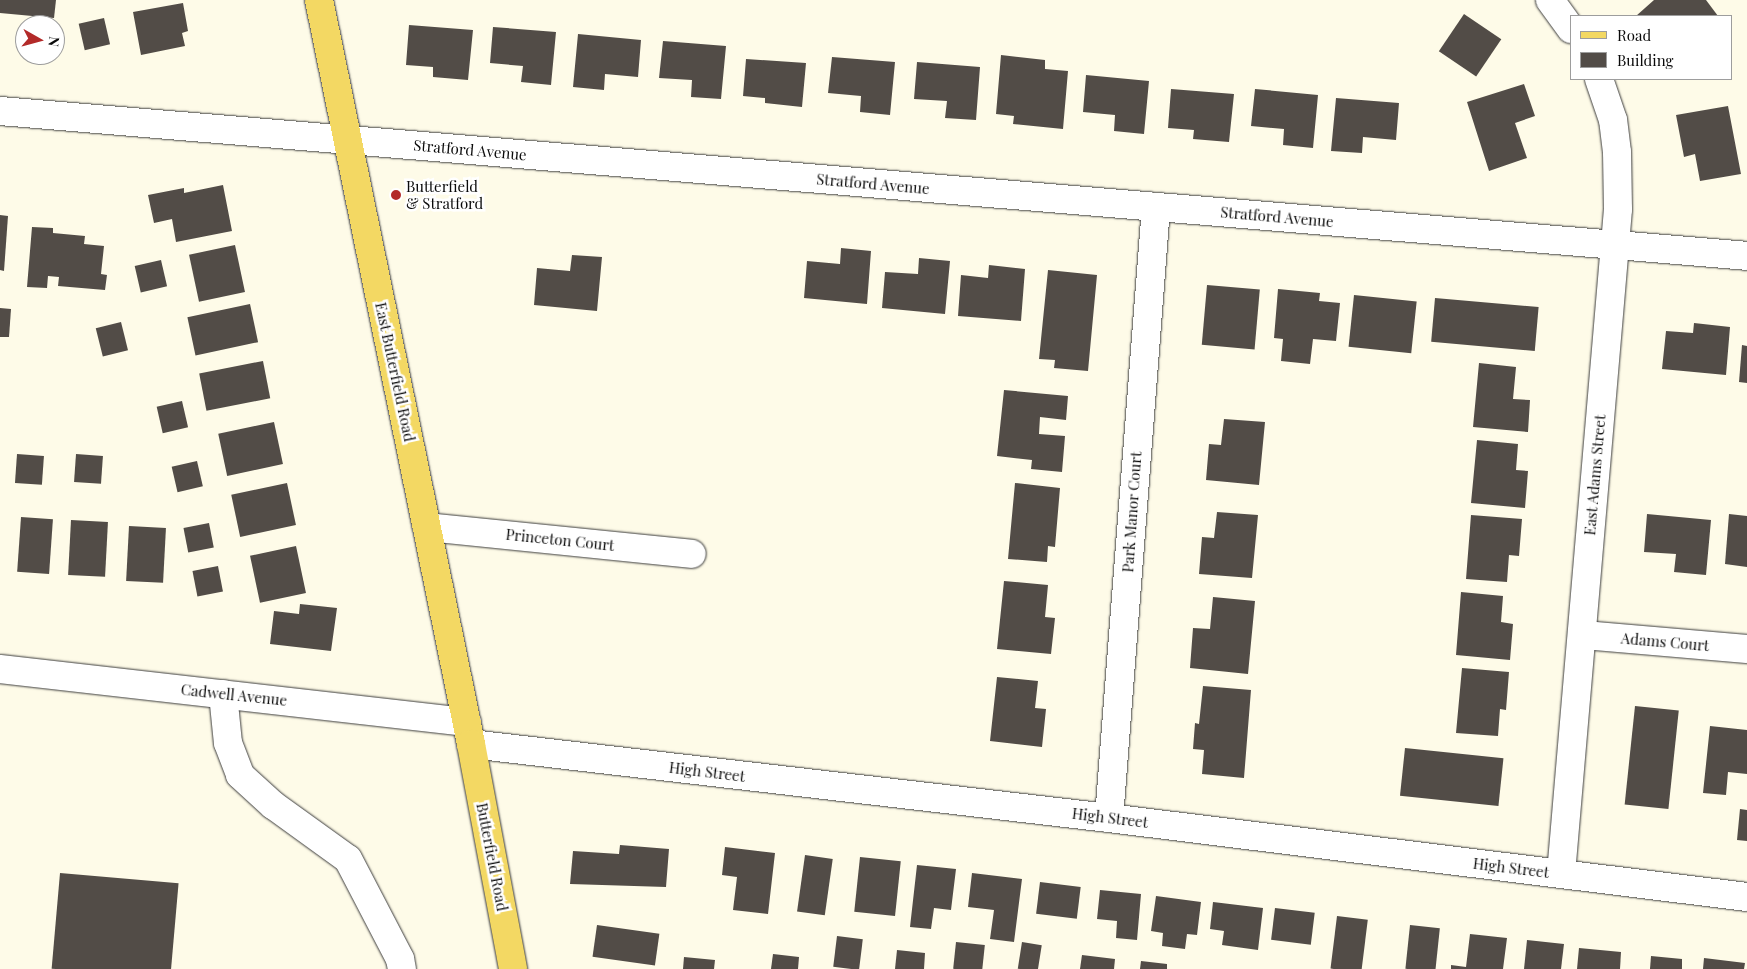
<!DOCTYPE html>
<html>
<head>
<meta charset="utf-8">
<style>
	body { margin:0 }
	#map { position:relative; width:1747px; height:969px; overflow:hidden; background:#fefbe8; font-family:"Playfair Display",serif }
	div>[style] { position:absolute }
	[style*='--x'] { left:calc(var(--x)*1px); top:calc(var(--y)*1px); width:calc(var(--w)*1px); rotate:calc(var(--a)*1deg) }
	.building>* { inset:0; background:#524c47; transform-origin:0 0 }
	.roads { filter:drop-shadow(0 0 1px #3d3d3d) drop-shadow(0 0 1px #3d3d3d) }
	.minor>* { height:28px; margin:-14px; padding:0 14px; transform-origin:14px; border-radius:14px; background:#fff }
	.major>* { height:28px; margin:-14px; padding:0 14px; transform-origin:14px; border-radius:14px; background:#f3d863 }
	.dots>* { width:14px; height:14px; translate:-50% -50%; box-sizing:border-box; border:2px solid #fff; border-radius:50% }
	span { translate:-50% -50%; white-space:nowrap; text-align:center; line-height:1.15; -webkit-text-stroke:5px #fff; paint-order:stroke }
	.street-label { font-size:15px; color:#0a0a0a }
	.poi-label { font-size:15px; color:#0a0a0a }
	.left { translate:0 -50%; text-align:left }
	.legend { position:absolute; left:1570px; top:15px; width:162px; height:65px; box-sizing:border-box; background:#fff; border:1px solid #9d9d9d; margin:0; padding:6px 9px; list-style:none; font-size:15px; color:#0a0a0a }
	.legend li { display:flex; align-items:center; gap:10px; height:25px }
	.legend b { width:25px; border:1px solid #9d9d9d }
	.north { position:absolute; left:15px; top:15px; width:50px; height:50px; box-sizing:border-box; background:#fff; border:1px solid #9d9d9d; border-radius:50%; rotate:97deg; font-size:14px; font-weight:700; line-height:20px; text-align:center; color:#0a0a0a }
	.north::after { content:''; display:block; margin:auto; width:18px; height:22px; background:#b32a29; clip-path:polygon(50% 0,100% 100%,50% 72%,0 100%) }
</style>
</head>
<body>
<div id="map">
	<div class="building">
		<i style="clip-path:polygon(0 0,56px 0,54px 18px,0 13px)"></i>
		<i style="clip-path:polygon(1654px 0,1706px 0,1718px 16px,1636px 16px)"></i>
		<i style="clip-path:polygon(183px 3px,188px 31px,182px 33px,185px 46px,141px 55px,133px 12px)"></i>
		<i style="left:1464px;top:14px;width:45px;height:45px;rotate:34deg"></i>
		<i style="left:104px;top:18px;width:27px;height:26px;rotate:77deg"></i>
		<i style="clip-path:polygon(409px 25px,473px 30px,468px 80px,433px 77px,433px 67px,406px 65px)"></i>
		<i style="clip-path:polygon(493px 27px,556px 32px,551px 85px,521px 82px,523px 66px,490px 63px)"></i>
		<i style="clip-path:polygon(578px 34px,641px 40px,638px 77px,605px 74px,604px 90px,573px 87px)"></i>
		<i style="clip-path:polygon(663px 41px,726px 46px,721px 99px,691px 97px,692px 80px,659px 78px)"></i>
		<i style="clip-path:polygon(1001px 55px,1045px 60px,1045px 69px,1068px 71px,1063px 129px,1013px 124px,1014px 116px,996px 114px)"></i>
		<i style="clip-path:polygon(832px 57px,895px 62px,890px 115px,860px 112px,861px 96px,828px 93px)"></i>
		<i style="clip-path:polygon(746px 59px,806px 63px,802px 107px,765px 103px,765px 98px,743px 96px)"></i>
		<i style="clip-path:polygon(917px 62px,980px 67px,976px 120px,945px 118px,947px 101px,914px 99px)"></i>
		<i style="clip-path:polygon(1086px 75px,1149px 81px,1144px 134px,1114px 131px,1115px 115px,1083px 112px)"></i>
		<i style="clip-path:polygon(1524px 84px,1535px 116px,1515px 123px,1527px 158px,1489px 171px,1467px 102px)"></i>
		<i style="clip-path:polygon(1171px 89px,1234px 94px,1229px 142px,1193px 139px,1194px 130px,1168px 128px)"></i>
		<i style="clip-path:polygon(1255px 89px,1318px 95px,1313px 148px,1283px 145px,1284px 129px,1251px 126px)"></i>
		<i style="clip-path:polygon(1336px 98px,1399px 103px,1396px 140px,1363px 137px,1362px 153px,1331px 151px)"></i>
		<i style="clip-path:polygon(1728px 106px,1741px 174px,1700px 181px,1695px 154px,1684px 157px,1676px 115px)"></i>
		<i style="clip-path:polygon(223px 185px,232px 231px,176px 242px,172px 219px,154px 223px,148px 195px,184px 188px,184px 193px)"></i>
		<i style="clip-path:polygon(0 215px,8px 216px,4px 271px,0 270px)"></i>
		<i style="clip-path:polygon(32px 227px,53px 228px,53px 233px,85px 236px,84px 244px,104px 246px,101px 274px,107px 275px,105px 290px,58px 286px,59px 277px,48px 276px,47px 288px,27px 287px)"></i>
		<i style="left:235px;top:245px;width:48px;height:47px;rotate:78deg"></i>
		<i style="clip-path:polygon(841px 248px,871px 251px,867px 304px,804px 298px,807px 261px,840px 264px)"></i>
		<i style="clip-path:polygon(572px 255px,602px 257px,597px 311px,534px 305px,537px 268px,570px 271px)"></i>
		<i style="clip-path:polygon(919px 258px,950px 261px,945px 314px,882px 308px,885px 272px,918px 274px)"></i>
		<i style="left:161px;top:260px;width:27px;height:27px;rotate:77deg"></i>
		<i style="clip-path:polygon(989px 265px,1025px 269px,1021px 321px,958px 316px,961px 275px,988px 278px)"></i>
		<i style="clip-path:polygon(1048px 270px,1097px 275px,1088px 371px,1054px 368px,1055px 360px,1039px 359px)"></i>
		<i style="left:1207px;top:285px;width:53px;height:60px;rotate:5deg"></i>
		<i style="clip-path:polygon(1278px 289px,1320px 293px,1319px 301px,1340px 303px,1336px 341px,1313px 339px,1310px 364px,1281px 361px,1283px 339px,1274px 338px)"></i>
		<i style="left:1354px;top:295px;width:63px;height:52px;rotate:6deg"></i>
		<i style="left:1435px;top:298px;width:104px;height:44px;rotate:5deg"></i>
		<i style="left:250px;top:304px;width:39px;height:64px;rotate:78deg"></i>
		<i style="clip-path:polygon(0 308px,11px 309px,9px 337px,0 337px)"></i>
		<i style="left:121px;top:322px;width:29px;height:26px;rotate:76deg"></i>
		<i style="clip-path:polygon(1694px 323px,1730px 327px,1726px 375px,1662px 369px,1666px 331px,1693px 333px)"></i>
		<i style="clip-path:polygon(1742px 345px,1747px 346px,1747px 383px,1739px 382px)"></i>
		<i style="left:263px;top:361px;width:38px;height:65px;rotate:79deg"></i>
		<i style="clip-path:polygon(1479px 363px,1516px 367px,1513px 399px,1530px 400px,1528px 432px,1473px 427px)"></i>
		<i style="clip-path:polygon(1004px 390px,1068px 396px,1066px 420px,1040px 417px,1039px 434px,1065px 436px,1062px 472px,1031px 469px,1032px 460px,997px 456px)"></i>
		<i style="left:182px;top:401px;width:27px;height:26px;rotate:77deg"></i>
		<i style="clip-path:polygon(1224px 419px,1265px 422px,1259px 485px,1206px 480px,1209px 444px,1221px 445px)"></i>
		<i style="left:274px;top:422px;width:43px;height:57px;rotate:78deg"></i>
		<i style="clip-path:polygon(1477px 440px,1518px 444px,1516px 470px,1528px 471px,1525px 508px,1471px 503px)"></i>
		<i style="left:17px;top:454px;width:27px;height:29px;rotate:4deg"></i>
		<i style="left:76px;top:454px;width:27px;height:28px;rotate:4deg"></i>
		<i style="left:197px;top:461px;width:26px;height:26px;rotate:77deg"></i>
		<i style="left:287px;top:483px;width:43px;height:57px;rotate:78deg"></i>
		<i style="clip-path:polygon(1015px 483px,1060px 488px,1055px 547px,1048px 546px,1047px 562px,1008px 559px)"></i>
		<i style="clip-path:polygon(1217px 512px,1258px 515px,1252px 578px,1199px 574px,1202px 537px,1214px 538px)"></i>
		<i style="clip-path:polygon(1647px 514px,1711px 520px,1706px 575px,1674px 572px,1676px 554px,1644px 552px)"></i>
		<i style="clip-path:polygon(1729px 514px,1747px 516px,1747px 567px,1725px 564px)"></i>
		<i style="clip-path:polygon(1471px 515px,1522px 519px,1519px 556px,1509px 555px,1507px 582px,1466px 579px)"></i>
		<i style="left:21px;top:517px;width:32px;height:55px;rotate:4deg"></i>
		<i style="left:71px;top:520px;width:37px;height:55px;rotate:3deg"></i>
		<i style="left:209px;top:523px;width:25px;height:26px;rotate:79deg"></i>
		<i style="left:129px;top:526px;width:37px;height:55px;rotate:3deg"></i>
		<i style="left:296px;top:546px;width:48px;height:47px;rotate:78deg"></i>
		<i style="left:218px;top:566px;width:26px;height:26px;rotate:79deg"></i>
		<i style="clip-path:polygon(1004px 581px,1048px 585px,1045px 617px,1055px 618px,1051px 654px,997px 649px)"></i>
		<i style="clip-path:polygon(1461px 592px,1503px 596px,1501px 622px,1513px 624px,1510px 660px,1456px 655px)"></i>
		<i style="clip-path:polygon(1213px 597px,1255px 601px,1248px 674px,1190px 668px,1193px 628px,1210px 629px)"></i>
		<i style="clip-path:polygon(300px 604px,337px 608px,331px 651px,270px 644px,274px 611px,299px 614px)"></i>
		<i style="clip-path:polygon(1462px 668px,1509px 672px,1506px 710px,1500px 709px,1498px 736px,1456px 733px)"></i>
		<i style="clip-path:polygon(997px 677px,1038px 681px,1035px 708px,1046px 709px,1042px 747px,990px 741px)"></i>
		<i style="clip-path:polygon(1203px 686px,1251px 690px,1244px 778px,1202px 774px,1204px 750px,1193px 749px,1195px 723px,1199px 724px)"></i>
		<i style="left:1635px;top:706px;width:44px;height:99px;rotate:6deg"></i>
		<i style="clip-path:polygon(1710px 726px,1747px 730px,1747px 774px,1728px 772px,1726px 795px,1703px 793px)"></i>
		<i style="left:1405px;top:748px;width:99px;height:48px;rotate:6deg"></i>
		<i style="clip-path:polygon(1740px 809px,1747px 810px,1747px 841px,1737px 840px)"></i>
		<i style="clip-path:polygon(620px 845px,669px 849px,666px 887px,570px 884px,573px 851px,619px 854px)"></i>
		<i style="clip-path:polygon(725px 847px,775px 853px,768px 914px,733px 910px,737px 877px,722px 875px)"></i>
		<i style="left:805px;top:855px;width:28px;height:57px;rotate:8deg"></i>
		<i style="left:860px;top:857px;width:41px;height:55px;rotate:6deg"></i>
		<i style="clip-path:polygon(917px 865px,956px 869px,951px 910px,934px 908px,931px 929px,910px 927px)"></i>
		<i style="left:60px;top:873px;width:119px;height:96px;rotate:5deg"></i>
		<i style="clip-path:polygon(972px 873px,1022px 879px,1014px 942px,990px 939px,994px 910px,968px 907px)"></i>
		<i style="left:1040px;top:882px;width:41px;height:32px;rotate:7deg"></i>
		<i style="clip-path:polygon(1100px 890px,1141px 894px,1137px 940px,1116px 938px,1117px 921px,1097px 919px)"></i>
		<i style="clip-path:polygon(1156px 896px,1201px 902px,1197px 935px,1187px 934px,1185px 949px,1162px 946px,1163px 933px,1151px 931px)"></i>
		<i style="clip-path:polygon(1213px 902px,1263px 908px,1258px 950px,1222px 945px,1224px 931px,1210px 929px)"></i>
		<i style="left:1275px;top:908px;width:40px;height:32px;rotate:7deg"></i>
		<i style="left:1337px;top:916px;width:31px;height:53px;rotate:7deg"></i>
		<i style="left:597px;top:925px;width:63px;height:32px;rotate:8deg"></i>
		<i style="left:1410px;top:925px;width:30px;height:44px;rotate:6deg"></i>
		<i style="clip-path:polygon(1470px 934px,1507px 938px,1503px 969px,1451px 969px,1451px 965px,1466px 967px)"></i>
		<i style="left:837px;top:936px;width:26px;height:31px;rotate:7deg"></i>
		<i style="clip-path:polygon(1527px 940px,1564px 944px,1561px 969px,1524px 969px)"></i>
		<i style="left:956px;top:942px;width:29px;height:27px;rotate:6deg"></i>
		<i style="left:1022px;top:942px;width:20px;height:27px;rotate:9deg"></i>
		<i style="clip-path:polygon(1579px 948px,1621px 952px,1620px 969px,1577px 969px)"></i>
		<i style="clip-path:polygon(897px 950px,925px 953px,924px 969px,895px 969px)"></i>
		<i style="clip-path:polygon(773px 954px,799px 957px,798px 969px,771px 969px)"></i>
		<i style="clip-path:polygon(1082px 955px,1115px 959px,1114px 969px,1080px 969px)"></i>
		<i style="clip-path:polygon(1651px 956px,1682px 959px,1682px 969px,1650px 969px)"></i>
		<i style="clip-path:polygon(684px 957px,715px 960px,714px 969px,683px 969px)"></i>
		<i style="clip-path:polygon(1704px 958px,1745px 963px,1744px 969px,1703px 969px)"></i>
		<i style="clip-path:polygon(1141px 961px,1167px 964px,1167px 969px,1140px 969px)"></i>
	</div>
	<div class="roads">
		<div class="minor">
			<i style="--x:1550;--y:0;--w:36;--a:54"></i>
			<i style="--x:0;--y:111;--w:1753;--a:4.74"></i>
			<i style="--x:427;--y:527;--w:266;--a:5.8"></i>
			<i style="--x:1583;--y:635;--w:165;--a:4.9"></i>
			<i style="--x:0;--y:669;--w:470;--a:6.5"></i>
			<i style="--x:223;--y:694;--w:49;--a:84.2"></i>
			<i style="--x:228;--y:743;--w:34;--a:69"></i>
			<i style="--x:240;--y:775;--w:45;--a:42.3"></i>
			<i style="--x:273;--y:805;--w:92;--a:35.8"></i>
			<i style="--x:348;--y:859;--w:113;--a:62.5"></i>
			<i style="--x:400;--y:959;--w:10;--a:79"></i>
			<i style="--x:471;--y:744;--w:642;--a:6.62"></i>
			<i style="--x:1109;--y:818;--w:643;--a:7.06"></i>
			<i style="--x:1109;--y:818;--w:613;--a:-85.6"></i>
			<i style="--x:1561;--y:874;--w:667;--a:-85.1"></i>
			<i style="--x:1618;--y:209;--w:57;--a:-91"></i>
			<i style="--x:1617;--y:152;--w:32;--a:-97"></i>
			<i style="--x:1613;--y:120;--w:43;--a:-108.9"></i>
		</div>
		<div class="major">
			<i style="--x:319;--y:0;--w:759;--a:78.45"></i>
			<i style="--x:471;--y:744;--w:229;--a:79.4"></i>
		</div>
	</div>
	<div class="dots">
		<i style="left:396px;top:195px;background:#b32a29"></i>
	</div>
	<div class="street-label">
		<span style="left:470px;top:150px;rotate:5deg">Stratford Avenue</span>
		<span style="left:873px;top:184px;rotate:5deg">Stratford Avenue</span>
		<span style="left:1277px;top:217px;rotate:5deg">Stratford Avenue</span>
		<span style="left:395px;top:372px;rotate:78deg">East Butterfield Road</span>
		<span style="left:1595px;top:475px;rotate:-85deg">East Adams Street</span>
		<span style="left:1132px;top:512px;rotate:-86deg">Park Manor Court</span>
		<span style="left:560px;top:540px;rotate:6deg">Princeton Court</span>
		<span style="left:1665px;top:642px;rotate:5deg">Adams Court</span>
		<span style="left:234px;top:695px;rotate:6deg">Cadwell Avenue</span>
		<span style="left:707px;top:772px;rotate:7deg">High Street</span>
		<span style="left:1110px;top:818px;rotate:7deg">High Street</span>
		<span style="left:492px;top:857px;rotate:79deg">Butterfield Road</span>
		<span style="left:1511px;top:868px;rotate:7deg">High Street</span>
	</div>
	<div class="poi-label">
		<span class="left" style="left:406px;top:195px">Butterfield<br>&amp; Stratford</span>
	</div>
	<ul class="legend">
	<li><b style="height:6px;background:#f3d863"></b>Road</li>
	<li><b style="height:14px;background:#524c47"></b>Building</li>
	</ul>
	<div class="north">N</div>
</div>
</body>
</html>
